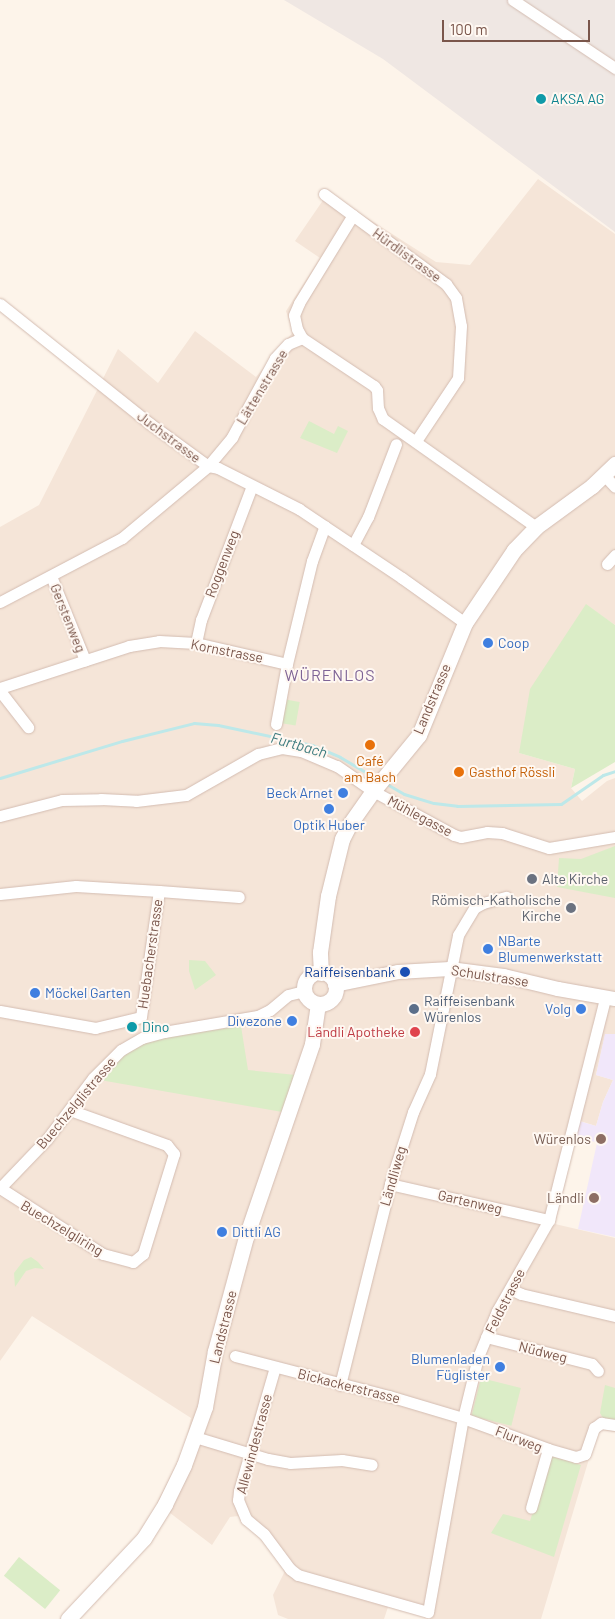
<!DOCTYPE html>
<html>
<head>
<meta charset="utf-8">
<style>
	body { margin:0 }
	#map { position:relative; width:615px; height:1619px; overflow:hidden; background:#fdf4ea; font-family:Barlow,sans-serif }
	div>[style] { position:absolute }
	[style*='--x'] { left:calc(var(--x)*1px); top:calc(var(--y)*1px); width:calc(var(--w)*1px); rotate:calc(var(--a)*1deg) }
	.residential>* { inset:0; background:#f5e5d8 }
	.industrial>* { inset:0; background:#efe7e3 }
	.education>* { inset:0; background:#f1e7fa }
	.green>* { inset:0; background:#dbedc7; transform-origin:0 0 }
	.stream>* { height:3px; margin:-1.5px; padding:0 1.5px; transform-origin:1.5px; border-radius:1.5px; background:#bde8e9 }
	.roads { filter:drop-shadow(0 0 1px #d3bcb1) drop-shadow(0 0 1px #d3bcb1) }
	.minor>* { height:11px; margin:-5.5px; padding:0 5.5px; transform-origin:5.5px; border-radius:5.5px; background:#fff }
	.tertiary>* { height:14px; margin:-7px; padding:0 7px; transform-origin:7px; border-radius:7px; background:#fff }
	.secondary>* { height:15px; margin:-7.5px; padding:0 7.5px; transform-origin:7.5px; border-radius:7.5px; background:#fff }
	.secondary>.ring { margin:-7.5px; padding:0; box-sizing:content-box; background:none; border:15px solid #fff; border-radius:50% }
	.dots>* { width:14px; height:14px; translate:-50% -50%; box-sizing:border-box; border:2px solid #fff8f2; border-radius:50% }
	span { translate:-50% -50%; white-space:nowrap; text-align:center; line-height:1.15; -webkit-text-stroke:4px #fff8f2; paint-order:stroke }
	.culture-label { font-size:14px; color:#0d838f }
	.left { translate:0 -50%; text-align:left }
	.street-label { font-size:14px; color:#7a564b }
	.shop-label { font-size:14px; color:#366cbe }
	.right { translate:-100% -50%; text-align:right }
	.food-label { font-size:14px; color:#c56008 }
	.worship-label { font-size:14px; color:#5b616d }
	.transit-label { font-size:14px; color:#164399 }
	.service-label { font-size:14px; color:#4e5e75 }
	.health-label { font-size:14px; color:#be3a42 }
	.education-label { font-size:14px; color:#785e54 }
	.water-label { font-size:15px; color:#3e7c7f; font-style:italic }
	.quarter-label { font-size:16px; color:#7f6496; letter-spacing:1px }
	.scale { position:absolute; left:442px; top:20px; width:148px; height:22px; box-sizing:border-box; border:2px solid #7a564b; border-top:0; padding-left:6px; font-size:15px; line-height:18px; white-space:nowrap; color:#7a564b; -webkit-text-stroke:4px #fff8f2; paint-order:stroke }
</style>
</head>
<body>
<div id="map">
	<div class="residential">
		<i style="clip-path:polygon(538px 179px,615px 234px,615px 625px,586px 605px,519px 753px,575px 769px,571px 788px,582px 801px,607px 781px,615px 778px,615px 1034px,605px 1035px,596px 1075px,613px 1080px,603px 1102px,596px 1126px,580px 1121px,555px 1224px,615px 1238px,615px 1432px,598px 1429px,541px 1619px,430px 1619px,430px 1616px,388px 1607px,384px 1619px,288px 1619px,278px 1615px,273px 1595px,286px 1569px,266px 1541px,238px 1516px,230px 1517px,212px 1545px,157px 1503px,184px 1449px,191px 1418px,32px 1316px,0 1361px,0 527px,39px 505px,118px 349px,158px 383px,195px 331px,256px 377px,293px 332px,286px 311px,320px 258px,295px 241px,328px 193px,436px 262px,470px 265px)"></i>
	</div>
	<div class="industrial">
		<i style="clip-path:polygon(284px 0,615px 0,615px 232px,383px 59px)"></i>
	</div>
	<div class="education">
		<i style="clip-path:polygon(605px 1034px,615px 1034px,615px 1237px,578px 1229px,597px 1143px,576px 1135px,579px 1121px,596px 1126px,603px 1102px,613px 1080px,596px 1075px)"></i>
	</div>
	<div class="green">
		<i style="clip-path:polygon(309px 421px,334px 434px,338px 426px,348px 431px,337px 453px,300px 438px)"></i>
		<i style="clip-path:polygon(586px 604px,615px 625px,615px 762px,571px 788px,575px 769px,519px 753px,530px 689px)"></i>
		<i style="left:283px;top:699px;width:17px;height:24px;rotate:10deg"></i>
		<i style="clip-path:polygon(615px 846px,615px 898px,557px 887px,559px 858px,581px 859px)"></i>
		<i style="clip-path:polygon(189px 960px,205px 961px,216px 975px,195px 990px,189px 971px)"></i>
		<i style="clip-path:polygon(241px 1026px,248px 1070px,296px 1075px,282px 1112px,100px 1080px,117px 1060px,142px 1044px,172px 1036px)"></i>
		<i style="clip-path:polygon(31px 1257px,38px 1262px,44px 1269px,35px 1268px,26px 1271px,15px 1287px,14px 1273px,24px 1260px)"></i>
		<i style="left:481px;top:1378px;width:41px;height:39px;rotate:14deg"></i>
		<i style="clip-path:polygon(605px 1385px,615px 1388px,615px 1421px,603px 1418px,600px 1413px)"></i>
		<i style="clip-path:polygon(551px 1456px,581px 1465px,554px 1557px,491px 1533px,503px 1514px,530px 1521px)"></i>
		<i style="left:19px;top:1557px;width:53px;height:24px;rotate:39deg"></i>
	</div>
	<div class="stream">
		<i style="--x:0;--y:778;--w:127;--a:-16.9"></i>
		<i style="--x:122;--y:741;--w:74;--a:-14"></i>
		<i style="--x:194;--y:723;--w:24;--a:5"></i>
		<i style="--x:218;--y:725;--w:96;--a:12"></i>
		<i style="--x:312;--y:745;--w:30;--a:23"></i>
		<i style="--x:340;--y:757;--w:43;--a:30.7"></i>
		<i style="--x:385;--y:783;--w:22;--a:30"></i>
		<i style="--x:404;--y:794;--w:31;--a:17"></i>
		<i style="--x:434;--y:803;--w:23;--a:7"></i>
		<i style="--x:457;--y:806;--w:104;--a:-1.1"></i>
		<i style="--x:561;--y:804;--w:51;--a:-34.6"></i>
		<i style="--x:603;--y:775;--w:13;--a:-18"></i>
	</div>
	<div class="roads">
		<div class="minor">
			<i style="--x:513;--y:0;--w:123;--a:33.7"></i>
			<i style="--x:324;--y:194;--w:152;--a:36.4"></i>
			<i style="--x:446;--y:284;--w:17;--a:54"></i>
			<i style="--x:456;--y:298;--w:28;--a:80"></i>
			<i style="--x:461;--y:326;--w:52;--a:93.3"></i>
			<i style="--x:458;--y:378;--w:76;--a:123.7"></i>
			<i style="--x:0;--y:304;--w:191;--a:38.6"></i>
			<i style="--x:149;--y:423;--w:73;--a:36.1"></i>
			<i style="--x:208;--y:466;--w:10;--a:11"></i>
			<i style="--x:218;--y:468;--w:91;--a:26.8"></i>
			<i style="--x:299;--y:509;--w:124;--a:33.8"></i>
			<i style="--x:402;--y:578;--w:77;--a:35.5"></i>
			<i style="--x:302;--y:338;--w:10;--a:-119"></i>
			<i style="--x:297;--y:329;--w:14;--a:-102"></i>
			<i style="--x:294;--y:315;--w:13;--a:-67"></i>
			<i style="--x:299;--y:303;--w:103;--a:-58.5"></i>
			<i style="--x:604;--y:475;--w:16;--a:47"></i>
			<i style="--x:353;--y:545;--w:32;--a:-62"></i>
			<i style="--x:368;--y:517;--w:78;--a:-69"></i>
			<i style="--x:607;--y:564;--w:12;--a:-48"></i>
			<i style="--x:51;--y:576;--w:91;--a:68"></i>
			<i style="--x:0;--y:602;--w:138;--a:-27.7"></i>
			<i style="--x:122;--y:538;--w:112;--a:-39.9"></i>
			<i style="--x:208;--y:466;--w:38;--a:-50"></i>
			<i style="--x:232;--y:437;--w:90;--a:-61.4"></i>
			<i style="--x:275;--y:358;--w:19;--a:-47"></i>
			<i style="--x:288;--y:344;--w:15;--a:-23"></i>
			<i style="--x:302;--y:338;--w:87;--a:33.7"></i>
			<i style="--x:374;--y:386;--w:5;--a:53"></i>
			<i style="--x:377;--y:390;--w:18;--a:87"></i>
			<i style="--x:378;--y:408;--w:12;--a:66"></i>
			<i style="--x:383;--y:419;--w:187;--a:35.2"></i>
			<i style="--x:196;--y:643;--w:24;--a:-78"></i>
			<i style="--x:201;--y:620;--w:143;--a:-69.2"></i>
			<i style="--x:0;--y:688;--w:136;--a:-18"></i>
			<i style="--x:129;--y:646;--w:30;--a:-9"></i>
			<i style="--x:159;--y:641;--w:37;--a:3"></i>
			<i style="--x:196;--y:643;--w:93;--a:13"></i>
			<i style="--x:287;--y:664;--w:106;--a:-76.4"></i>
			<i style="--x:312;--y:561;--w:37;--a:-70"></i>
			<i style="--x:0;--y:691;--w:46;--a:52.1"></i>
			<i style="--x:276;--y:724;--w:61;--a:-79.6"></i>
			<i style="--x:0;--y:816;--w:64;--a:-14.5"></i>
			<i style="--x:62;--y:800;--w:39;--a:-1"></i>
			<i style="--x:101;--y:799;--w:35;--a:3"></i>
			<i style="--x:136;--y:801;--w:50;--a:-6.8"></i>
			<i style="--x:186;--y:795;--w:83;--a:-29.7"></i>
			<i style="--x:258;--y:754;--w:25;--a:-14"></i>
			<i style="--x:282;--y:748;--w:19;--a:9"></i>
			<i style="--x:301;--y:751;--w:39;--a:23"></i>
			<i style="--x:337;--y:766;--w:44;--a:34.8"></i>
			<i style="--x:373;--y:791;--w:92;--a:28.5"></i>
			<i style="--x:454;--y:835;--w:7;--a:16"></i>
			<i style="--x:461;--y:837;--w:26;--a:-11"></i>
			<i style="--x:487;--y:832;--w:15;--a:4"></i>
			<i style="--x:502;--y:833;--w:49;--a:17.7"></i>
			<i style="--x:549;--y:848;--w:67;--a:-9.5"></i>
			<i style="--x:0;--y:894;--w:76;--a:-6"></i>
			<i style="--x:76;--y:886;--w:83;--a:3.4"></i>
			<i style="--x:0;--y:1011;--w:97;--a:10.1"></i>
			<i style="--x:95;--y:1028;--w:47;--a:-13.4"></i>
			<i style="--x:141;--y:1017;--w:127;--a:-81.9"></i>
			<i style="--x:159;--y:891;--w:80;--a:4.3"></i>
			<i style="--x:390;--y:1184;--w:163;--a:12.8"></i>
			<i style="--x:0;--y:1188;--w:122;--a:32.7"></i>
			<i style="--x:103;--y:1254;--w:31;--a:15"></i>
			<i style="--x:133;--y:1262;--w:13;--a:-39"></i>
			<i style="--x:143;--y:1254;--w:105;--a:-72.8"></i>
			<i style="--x:174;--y:1154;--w:11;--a:-128"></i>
			<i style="--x:167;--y:1145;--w:103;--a:-160.2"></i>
			<i style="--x:0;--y:1188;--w:68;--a:-46.2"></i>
			<i style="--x:47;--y:1139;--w:76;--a:-53"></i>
			<i style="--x:93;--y:1078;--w:40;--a:-45"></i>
			<i style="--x:121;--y:1050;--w:24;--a:-30"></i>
			<i style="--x:142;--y:1038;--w:23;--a:-15"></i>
			<i style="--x:164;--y:1032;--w:95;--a:-9.7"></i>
			<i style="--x:258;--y:1016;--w:13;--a:-27"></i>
			<i style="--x:270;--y:1010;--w:23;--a:-40"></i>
			<i style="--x:288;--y:995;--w:16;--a:-14"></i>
			<i style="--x:510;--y:1289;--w:12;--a:24"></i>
			<i style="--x:521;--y:1294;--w:97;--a:13.2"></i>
			<i style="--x:486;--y:1337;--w:109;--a:14.3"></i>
			<i style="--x:592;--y:1364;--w:9;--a:49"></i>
			<i style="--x:235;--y:1356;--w:159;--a:14.6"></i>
			<i style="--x:389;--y:1396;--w:77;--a:16.6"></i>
			<i style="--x:463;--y:1418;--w:90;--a:20"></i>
			<i style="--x:548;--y:1449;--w:61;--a:106.1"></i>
			<i style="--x:275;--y:1367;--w:129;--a:106.2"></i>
			<i style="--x:239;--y:1491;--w:9;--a:96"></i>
			<i style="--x:238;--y:1500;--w:21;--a:67"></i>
			<i style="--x:246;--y:1519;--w:23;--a:40"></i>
			<i style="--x:264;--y:1534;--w:44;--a:53.4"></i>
			<i style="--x:290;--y:1569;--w:10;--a:37"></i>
			<i style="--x:298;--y:1575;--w:135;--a:15.9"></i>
			<i style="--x:428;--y:1612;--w:197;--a:-79.8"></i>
			<i style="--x:463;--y:1418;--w:63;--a:-76.2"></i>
			<i style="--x:478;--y:1357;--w:50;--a:-67.6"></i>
			<i style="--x:497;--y:1311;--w:105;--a:-60.3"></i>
			<i style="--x:549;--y:1220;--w:229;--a:-75.8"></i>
			<i style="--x:340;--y:1385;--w:207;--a:-76"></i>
			<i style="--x:390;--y:1184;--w:76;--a:-72.3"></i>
			<i style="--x:413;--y:1112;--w:42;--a:-65.9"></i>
			<i style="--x:430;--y:1074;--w:142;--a:-78.6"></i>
			<i style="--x:458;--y:935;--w:31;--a:-59"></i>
			<i style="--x:474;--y:908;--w:10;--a:-29"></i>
			<i style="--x:483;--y:903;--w:24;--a:-15"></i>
			<i style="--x:195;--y:1437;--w:76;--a:16.8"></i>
			<i style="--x:268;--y:1459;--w:22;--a:10"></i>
			<i style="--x:290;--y:1463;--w:52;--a:-3.3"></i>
			<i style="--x:342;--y:1460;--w:30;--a:9"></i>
			<i style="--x:548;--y:1449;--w:29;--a:16"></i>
			<i style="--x:576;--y:1457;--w:9;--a:-18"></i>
			<i style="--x:585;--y:1454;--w:28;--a:-71"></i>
			<i style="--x:594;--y:1428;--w:9;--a:-36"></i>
			<i style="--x:601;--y:1423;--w:14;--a:8"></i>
		</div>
		<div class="tertiary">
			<i style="--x:335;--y:985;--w:64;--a:-11.7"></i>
			<i style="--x:398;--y:972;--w:52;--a:-3.3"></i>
			<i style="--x:450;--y:969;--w:54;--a:7.4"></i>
			<i style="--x:504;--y:976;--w:56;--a:13.5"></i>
			<i style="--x:558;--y:989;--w:58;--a:10"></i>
		</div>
		<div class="secondary">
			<i class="ring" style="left:304px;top:972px;width:17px;height:17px"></i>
			<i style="--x:321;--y:973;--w:21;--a:-93"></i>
			<i style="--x:320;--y:952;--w:57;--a:-81.9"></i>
			<i style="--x:328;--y:896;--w:59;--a:-76.2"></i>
			<i style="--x:342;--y:839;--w:16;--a:-63"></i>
			<i style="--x:349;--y:825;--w:42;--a:-54.8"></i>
			<i style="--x:373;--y:791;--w:72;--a:-50.6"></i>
			<i style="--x:419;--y:735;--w:121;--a:-67.7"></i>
			<i style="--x:465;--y:623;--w:88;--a:-56.1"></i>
			<i style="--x:514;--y:550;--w:32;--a:-46"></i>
			<i style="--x:536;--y:527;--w:69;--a:-36.2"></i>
			<i style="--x:592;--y:486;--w:32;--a:-44"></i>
			<i style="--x:68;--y:1619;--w:111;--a:-46.8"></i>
			<i style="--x:144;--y:1538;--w:40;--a:-58"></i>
			<i style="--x:165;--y:1504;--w:43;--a:-64"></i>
			<i style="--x:184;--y:1465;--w:62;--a:-70.1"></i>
			<i style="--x:205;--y:1407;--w:57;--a:-79.9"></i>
			<i style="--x:215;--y:1351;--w:118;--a:-74.8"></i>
			<i style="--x:246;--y:1237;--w:204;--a:-71.1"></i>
			<i style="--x:312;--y:1044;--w:40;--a:-81.5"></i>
		</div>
	</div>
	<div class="dots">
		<i style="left:541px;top:99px;background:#0f9aa8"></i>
		<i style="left:488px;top:643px;background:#3f7fe0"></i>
		<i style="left:370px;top:745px;background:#e8710a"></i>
		<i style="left:459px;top:772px;background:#e8710a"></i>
		<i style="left:343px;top:793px;background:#3f7fe0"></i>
		<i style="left:329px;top:809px;background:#3f7fe0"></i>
		<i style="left:532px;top:879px;background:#6b7280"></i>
		<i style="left:571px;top:908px;background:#6b7280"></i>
		<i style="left:488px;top:949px;background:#3f7fe0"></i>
		<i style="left:405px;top:972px;background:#1a4fb4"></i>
		<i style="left:35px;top:993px;background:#3f7fe0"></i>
		<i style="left:414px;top:1009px;background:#5c6f8a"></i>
		<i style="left:581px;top:1009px;background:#3f7fe0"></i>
		<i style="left:292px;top:1021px;background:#3f7fe0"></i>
		<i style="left:132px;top:1027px;background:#0f9aa8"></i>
		<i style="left:415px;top:1032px;background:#e0444e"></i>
		<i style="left:601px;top:1139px;background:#8d6e63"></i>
		<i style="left:594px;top:1198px;background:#8d6e63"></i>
		<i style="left:222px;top:1232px;background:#3f7fe0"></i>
		<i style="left:500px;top:1367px;background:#3f7fe0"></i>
	</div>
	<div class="culture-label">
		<span class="left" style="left:551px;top:99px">AKSA AG</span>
		<span class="left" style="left:142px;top:1027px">Dino</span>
	</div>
	<div class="street-label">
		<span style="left:407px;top:255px;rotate:36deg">Hürdlistrasse</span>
		<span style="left:262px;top:387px;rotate:-59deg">Lättenstrasse</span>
		<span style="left:169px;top:437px;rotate:37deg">Juchstrasse</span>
		<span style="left:222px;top:564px;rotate:-69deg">Roggenweg</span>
		<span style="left:68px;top:618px;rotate:68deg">Gerstenweg</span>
		<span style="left:227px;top:651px;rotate:11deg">Kornstrasse</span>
		<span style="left:432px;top:699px;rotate:-67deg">Landstrasse</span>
		<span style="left:420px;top:816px;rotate:28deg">Mühlegasse</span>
		<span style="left:150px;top:954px;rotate:-82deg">Huebacherstrasse</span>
		<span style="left:490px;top:976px;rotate:9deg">Schulstrasse</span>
		<span style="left:76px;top:1103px;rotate:-50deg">Buechzelglistrasse</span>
		<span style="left:393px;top:1176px;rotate:-74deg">Ländliweg</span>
		<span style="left:470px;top:1202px;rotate:13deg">Gartenweg</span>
		<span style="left:62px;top:1228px;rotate:31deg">Buechzelgliring</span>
		<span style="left:505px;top:1301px;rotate:-63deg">Feldstrasse</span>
		<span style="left:223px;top:1327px;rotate:-76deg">Landstrasse</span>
		<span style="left:543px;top:1352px;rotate:14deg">Nüdweg</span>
		<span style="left:349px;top:1386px;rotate:14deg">Bickackerstrasse</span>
		<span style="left:519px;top:1439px;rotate:21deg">Flurweg</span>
		<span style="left:254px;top:1444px;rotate:-75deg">Allewindestrasse</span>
	</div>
	<div class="shop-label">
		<span class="left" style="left:498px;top:643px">Coop</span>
		<span class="right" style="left:333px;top:793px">Beck Arnet</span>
		<span style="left:329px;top:825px">Optik Huber</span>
		<span class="left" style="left:498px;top:949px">NBarte<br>Blumenwerkstatt</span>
		<span class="left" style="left:45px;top:993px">Möckel Garten</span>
		<span class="right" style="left:571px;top:1009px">Volg</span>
		<span class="right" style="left:282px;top:1021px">Divezone</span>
		<span class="left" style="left:232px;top:1232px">Dittli AG</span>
		<span class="right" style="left:490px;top:1367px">Blumenladen<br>Füglister</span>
	</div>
	<div class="food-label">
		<span style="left:370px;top:769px">Café<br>am Bach</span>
		<span class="left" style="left:469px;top:772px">Gasthof Rössli</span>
	</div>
	<div class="worship-label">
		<span class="left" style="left:542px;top:879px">Alte Kirche</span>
		<span class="right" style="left:561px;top:908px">Römisch-Katholische<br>Kirche</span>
	</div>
	<div class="transit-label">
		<span class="right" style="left:395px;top:972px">Raiffeisenbank</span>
	</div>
	<div class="service-label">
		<span class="left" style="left:424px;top:1009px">Raiffeisenbank<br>Würenlos</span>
	</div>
	<div class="health-label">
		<span class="right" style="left:405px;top:1032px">Ländli Apotheke</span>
	</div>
	<div class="education-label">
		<span class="right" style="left:591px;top:1139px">Würenlos</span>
		<span class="right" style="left:584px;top:1198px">Ländli</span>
	</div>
	<div class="water-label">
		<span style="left:299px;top:745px;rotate:16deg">Furtbach</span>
	</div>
	<div class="quarter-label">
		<span style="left:330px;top:675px">WÜRENLOS</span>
	</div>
	<div class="scale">100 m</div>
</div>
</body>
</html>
